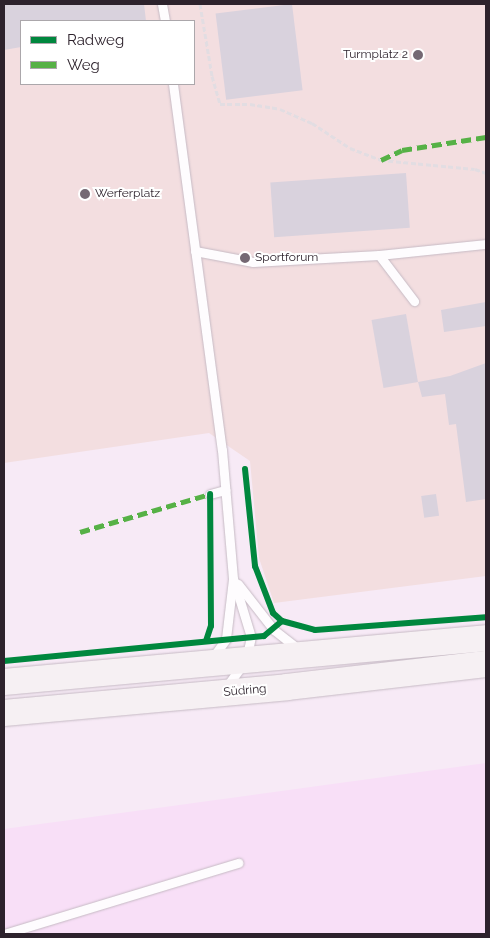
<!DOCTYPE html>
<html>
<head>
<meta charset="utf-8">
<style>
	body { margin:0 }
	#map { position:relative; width:490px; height:938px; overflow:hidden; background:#f7eaf6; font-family:Raleway,sans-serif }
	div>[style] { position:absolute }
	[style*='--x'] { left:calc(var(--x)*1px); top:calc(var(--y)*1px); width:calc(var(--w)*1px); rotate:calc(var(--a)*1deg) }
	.built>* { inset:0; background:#f8dff7 }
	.green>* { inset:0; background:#f3dee0 }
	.building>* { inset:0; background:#d9d2dd; transform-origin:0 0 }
	.path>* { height:3px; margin-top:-1.5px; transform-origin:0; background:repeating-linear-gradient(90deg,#e2dde2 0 5px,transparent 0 7.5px) }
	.roads { filter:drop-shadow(0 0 1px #c6bac4) drop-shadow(0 0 1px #c6bac4) }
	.lane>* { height:9px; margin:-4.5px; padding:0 4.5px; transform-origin:4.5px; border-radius:4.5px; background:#fefcfe }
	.primary>* { height:26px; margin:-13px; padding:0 13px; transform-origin:13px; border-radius:13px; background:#f6f0f3 }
	.quiet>* { height:5px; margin-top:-2.5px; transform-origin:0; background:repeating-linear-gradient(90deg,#56b146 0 10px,transparent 0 15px) }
	.cycleway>* { height:6px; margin:-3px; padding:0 3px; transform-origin:3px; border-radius:3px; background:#00873e }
	.dots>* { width:14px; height:14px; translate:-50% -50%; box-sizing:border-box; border:2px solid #fff; border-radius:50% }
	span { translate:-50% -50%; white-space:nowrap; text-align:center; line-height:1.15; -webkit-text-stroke:4px #fff; paint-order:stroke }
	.poi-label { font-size:12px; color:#2d222c }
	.right { translate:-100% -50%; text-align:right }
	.left { translate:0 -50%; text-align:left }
	.street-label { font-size:12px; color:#2d222c }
	.frame { position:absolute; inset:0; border:5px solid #2d222c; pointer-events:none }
	.legend { position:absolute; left:20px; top:20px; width:175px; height:65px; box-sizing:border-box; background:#fff; border:1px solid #aba7ab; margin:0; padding:6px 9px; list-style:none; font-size:15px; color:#2d222c }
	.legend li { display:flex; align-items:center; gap:10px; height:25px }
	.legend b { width:25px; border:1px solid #aba7ab }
</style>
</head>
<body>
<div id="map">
	<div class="built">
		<i style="clip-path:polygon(486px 763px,486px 934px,4px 934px,4px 829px)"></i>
	</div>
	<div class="green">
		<i style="clip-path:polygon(evenodd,4px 4px,486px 4px,486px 576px,274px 603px,259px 558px,250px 461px,209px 433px,4px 463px,4px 4px,21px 21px,194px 21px,194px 84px,21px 84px,21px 21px)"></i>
	</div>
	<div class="building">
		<i style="clip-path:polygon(4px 4px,144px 4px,146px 21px,21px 21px,21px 47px,4px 50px)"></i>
		<i style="left:292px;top:4px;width:87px;height:77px;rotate:83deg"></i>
		<i style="left:406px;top:173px;width:55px;height:136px;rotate:86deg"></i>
		<i style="clip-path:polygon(486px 302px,486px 326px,444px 332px,441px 310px)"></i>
		<i style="left:406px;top:314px;width:69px;height:35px;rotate:80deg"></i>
		<i style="clip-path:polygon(486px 363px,486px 499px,466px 502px,456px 424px,449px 425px,445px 394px,422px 397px,418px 382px,450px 376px)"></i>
		<i style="left:436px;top:494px;width:22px;height:15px;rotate:82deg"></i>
	</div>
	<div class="path">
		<i style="--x:200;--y:4;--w:73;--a:80.5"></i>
		<i style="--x:212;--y:76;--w:29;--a:74"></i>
		<i style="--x:220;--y:104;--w:30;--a:0"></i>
		<i style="--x:250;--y:104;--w:30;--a:9"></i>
		<i style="--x:280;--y:109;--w:35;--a:24"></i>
		<i style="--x:312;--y:123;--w:45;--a:33.3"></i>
		<i style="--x:350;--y:148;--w:33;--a:21"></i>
		<i style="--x:381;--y:160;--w:94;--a:5.5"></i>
		<i style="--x:475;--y:169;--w:12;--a:20"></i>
	</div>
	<div class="roads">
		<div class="lane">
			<i style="--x:162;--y:4;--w:17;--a:80"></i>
			<i style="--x:173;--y:84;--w:369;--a:82.4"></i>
			<i style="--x:222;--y:450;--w:129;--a:85.1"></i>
			<i style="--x:233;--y:579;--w:60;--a:96.7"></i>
			<i style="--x:226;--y:639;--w:22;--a:126"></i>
			<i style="--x:195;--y:251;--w:59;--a:10.7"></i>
			<i style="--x:253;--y:262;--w:126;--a:-3.2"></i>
			<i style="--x:379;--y:255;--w:108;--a:-5.9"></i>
			<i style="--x:379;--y:255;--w:58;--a:52.7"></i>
			<i style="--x:210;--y:494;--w:16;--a:-15"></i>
			<i style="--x:238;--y:584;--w:58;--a:52"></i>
			<i style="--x:274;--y:630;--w:31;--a:38"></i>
			<i style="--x:227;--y:686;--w:32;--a:-54"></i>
			<i style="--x:246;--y:660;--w:24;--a:-78"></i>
			<i style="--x:251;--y:637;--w:59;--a:-106.9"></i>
			<i style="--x:4;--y:934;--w:245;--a:-16.9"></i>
		</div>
		<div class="primary">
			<i style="--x:4;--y:682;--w:484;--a:-5.2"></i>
			<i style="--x:4;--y:713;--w:284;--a:-5.2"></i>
			<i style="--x:287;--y:687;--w:200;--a:-6.6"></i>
		</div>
	</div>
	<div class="quiet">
		<i style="--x:381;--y:160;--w:23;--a:-25"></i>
		<i style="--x:402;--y:150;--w:85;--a:-8.8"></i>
		<i style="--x:80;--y:532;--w:135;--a:-16.3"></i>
		<i style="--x:210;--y:494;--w:4;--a:90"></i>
	</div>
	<div class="cycleway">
		<i style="--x:245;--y:469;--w:98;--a:84.1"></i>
		<i style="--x:255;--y:566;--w:50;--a:69"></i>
		<i style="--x:273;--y:613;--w:12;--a:42"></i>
		<i style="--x:206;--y:641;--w:16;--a:-72"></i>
		<i style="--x:211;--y:626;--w:132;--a:-90.4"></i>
		<i style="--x:4;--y:661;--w:261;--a:-5.5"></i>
		<i style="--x:264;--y:636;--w:23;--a:-40"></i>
		<i style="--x:282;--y:621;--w:34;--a:15"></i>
		<i style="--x:315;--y:630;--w:171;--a:-4.3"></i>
	</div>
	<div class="dots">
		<i style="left:418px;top:55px;background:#746873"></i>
		<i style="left:85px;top:194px;background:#746873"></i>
		<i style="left:245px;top:258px;background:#746873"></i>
	</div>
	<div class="poi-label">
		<span class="right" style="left:408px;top:55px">Turmplatz 2</span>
		<span class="left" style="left:95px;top:194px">Werferplatz</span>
		<span class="left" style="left:255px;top:258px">Sportforum</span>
	</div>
	<div class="street-label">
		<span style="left:245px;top:691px;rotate:-5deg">Südring</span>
	</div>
	<div class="frame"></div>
	<ul class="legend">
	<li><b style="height:6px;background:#00873e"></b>Radweg</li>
	<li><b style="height:6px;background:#56b146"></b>Weg</li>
	</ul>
</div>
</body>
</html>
